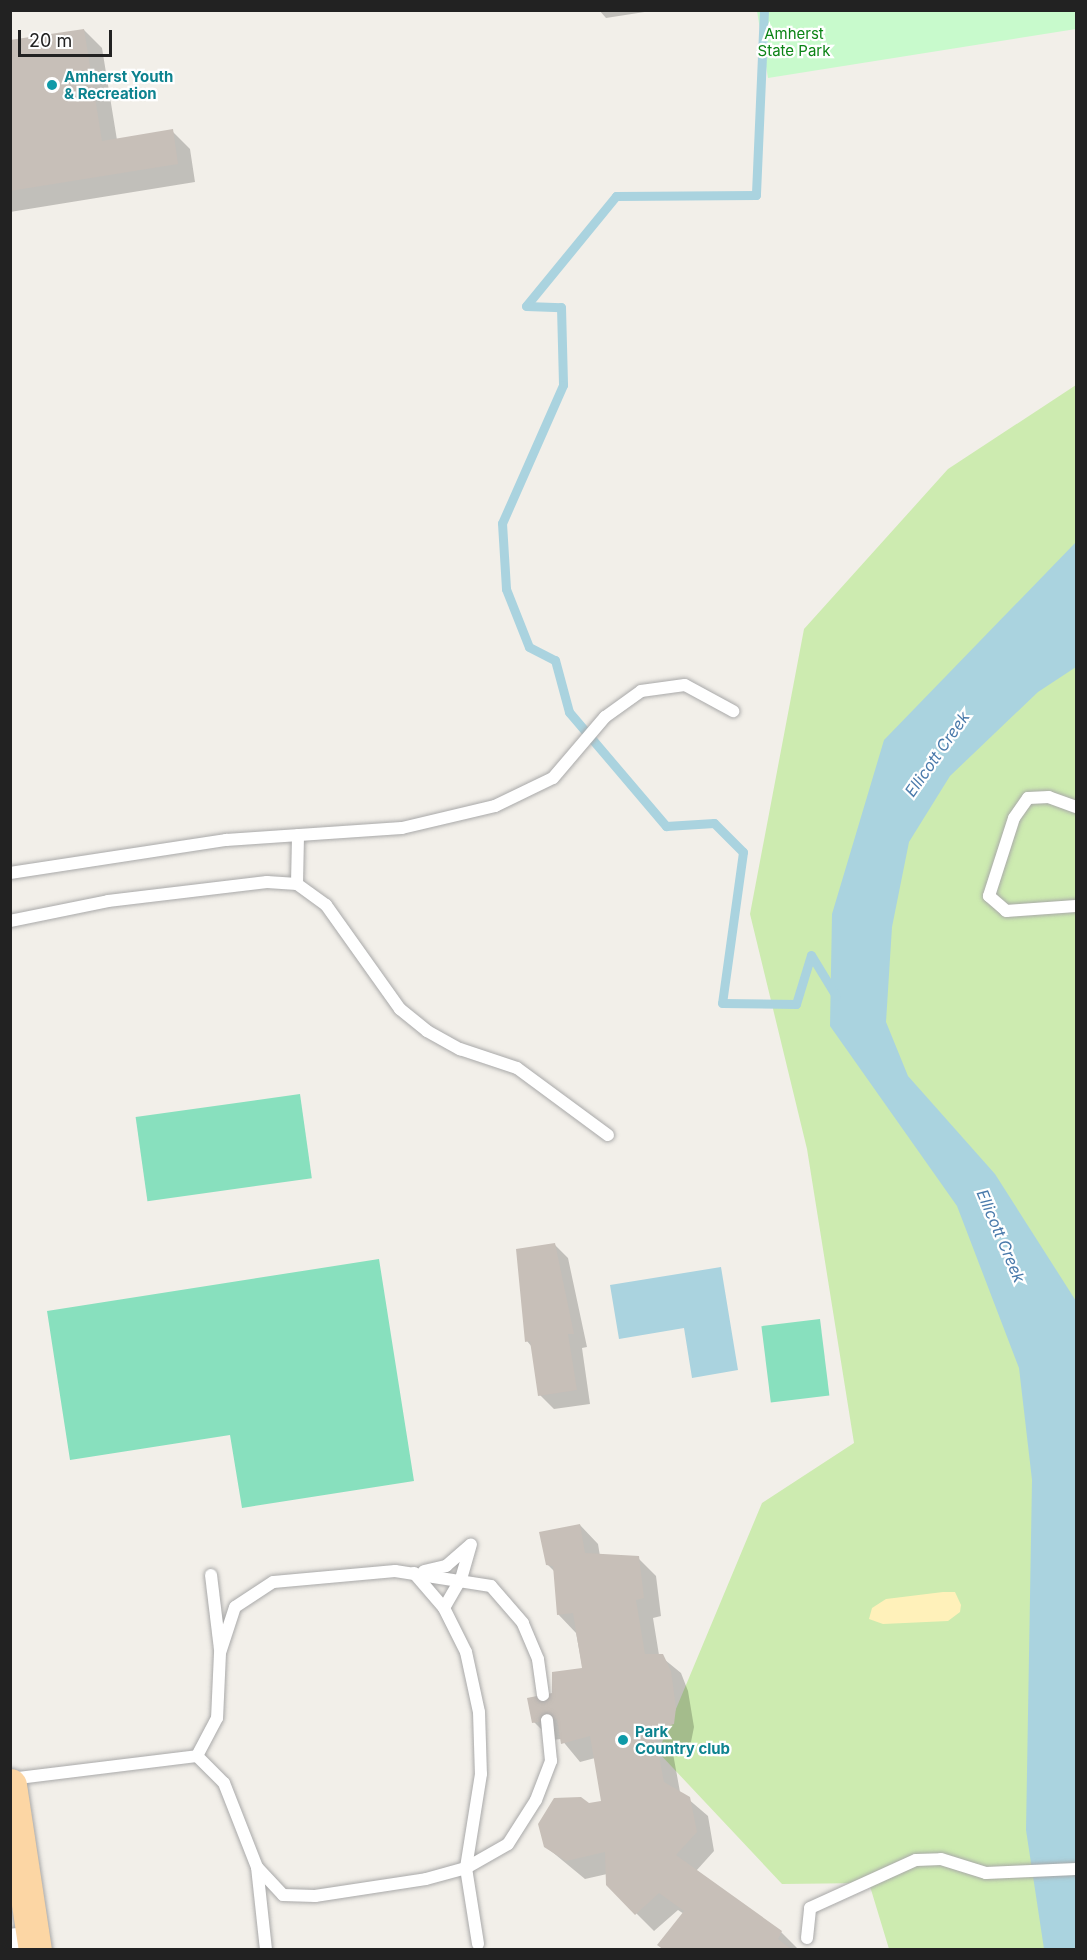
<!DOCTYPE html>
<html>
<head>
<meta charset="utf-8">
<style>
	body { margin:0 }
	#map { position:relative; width:1087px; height:1960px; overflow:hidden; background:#f2efe9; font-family:Inter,sans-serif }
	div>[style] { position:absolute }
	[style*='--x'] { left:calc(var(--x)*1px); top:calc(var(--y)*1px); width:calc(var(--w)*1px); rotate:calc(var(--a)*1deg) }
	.grass>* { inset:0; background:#cdebb0 }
	.sand>* { inset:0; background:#fff1ba }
	.park>* { inset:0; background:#c8facc }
	.pitch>* { inset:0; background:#88e0be; transform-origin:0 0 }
	.water>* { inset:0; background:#aad3df }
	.shadow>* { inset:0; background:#0003 }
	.stream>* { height:9px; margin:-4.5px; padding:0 4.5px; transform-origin:4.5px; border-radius:4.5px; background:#aad3df }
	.building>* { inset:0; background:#c7bfb8 }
	.roads { filter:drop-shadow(0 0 2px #a9a9a9) drop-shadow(0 0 2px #a9a9a9) }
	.service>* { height:12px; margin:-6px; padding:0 6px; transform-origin:6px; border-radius:6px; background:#fff }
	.minor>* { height:26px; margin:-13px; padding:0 13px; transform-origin:13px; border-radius:13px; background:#fff }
	.primary>* { height:33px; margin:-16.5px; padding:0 16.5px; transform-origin:16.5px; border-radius:16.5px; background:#fcd6a4 }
	.dots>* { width:16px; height:16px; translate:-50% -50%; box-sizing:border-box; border:3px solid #fff; border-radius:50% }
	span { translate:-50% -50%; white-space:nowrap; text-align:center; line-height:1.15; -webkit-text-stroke:4.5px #fff; paint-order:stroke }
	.park-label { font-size:15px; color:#0c8416 }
	.culture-label { font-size:15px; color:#0d838f; font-weight:700 }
	.left { translate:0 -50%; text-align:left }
	.water-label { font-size:16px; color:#4a7aab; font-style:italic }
	.frame { position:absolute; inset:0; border:12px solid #222; pointer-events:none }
	.scale { position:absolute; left:18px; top:30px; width:94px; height:27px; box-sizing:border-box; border:3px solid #222; border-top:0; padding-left:8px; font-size:18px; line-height:21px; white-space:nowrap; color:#222; -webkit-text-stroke:4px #fff; paint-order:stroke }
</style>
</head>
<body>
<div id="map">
	<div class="grass">
		<i style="clip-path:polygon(1076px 385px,1076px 1949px,889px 1949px,869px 1883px,782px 1884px,658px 1752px,762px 1503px,854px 1443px,807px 1149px,750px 914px,804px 629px,948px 469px)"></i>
	</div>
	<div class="sand">
		<i style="clip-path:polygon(943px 1592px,955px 1592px,961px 1605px,960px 1612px,948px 1621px,883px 1624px,869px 1619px,872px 1608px,886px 1599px)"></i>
	</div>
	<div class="park">
		<i style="clip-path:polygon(757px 11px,1076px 11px,1076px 29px,768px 78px)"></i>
	</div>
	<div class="pitch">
		<i style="left:300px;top:1094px;width:85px;height:166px;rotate:82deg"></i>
		<i style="clip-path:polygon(379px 1259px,414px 1481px,242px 1508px,230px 1435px,70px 1460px,47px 1311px)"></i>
		<i style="left:820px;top:1319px;width:77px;height:59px;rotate:83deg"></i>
	</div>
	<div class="water">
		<i style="clip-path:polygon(1076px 542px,1076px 667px,1038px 692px,950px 776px,909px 842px,892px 927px,886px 1022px,908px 1076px,995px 1174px,1076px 1301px,1076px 1949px,1044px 1949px,1026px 1830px,1032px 1480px,1019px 1368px,957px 1206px,830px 1026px,832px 914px,884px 740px)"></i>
		<i style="clip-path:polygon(721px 1267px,738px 1370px,692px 1378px,684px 1328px,619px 1339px,610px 1285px)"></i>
	</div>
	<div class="shadow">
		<i style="clip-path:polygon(599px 10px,651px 10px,651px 11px,606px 18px)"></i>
		<i style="clip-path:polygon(84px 30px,102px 48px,117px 140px,172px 131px,190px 149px,195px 182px,10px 212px,10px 42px)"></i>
		<i style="clip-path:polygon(554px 1244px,568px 1258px,587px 1347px,582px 1348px,590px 1404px,554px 1409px,540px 1395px,532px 1347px,527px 1341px)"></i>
		<i style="clip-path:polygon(580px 1525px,598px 1544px,600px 1556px,638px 1558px,656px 1576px,661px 1616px,653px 1618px,659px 1655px,681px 1673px,688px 1691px,694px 1727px,691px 1742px,672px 1748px,680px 1792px,708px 1816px,714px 1851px,696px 1871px,781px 1932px,799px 1950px,663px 1950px,659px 1945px,684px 1914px,678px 1910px,654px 1931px,607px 1884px,607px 1874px,585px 1879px,545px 1846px,588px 1805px,603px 1803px,595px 1758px,580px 1762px,561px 1739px,552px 1740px,534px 1722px,554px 1694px,583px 1670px,576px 1633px,558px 1614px,555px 1572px,547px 1564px)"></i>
	</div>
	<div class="stream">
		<i style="--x:764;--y:10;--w:185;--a:92.5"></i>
		<i style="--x:756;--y:195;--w:140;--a:179.6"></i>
		<i style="--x:616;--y:196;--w:142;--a:129.3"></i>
		<i style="--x:526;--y:306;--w:35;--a:2"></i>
		<i style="--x:561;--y:307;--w:78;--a:88.5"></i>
		<i style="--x:563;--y:385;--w:151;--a:113.8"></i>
		<i style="--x:502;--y:523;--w:66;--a:86.5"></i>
		<i style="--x:506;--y:589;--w:62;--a:68.4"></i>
		<i style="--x:529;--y:647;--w:29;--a:27"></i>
		<i style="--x:555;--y:660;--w:54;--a:74.9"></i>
		<i style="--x:569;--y:712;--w:150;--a:49.6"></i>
		<i style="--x:666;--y:826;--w:48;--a:-3.6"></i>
		<i style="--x:714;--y:823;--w:41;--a:45"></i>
		<i style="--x:743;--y:852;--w:152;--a:97.9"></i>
		<i style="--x:722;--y:1003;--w:74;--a:0.8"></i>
		<i style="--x:796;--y:1004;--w:51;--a:-73"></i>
		<i style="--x:811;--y:955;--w:48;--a:58.6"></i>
	</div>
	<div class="building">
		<i style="clip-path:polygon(84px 29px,102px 141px,173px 129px,178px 164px,10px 191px,10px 40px)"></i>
		<i style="clip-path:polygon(555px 1243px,574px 1334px,568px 1334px,577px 1390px,538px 1396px,530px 1341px,525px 1342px,516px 1249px)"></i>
		<i style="clip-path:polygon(580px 1524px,585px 1553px,639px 1556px,644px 1598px,636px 1600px,645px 1654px,663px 1654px,671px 1671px,676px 1708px,674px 1724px,654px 1730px,664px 1782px,690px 1797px,697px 1832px,676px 1855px,782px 1931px,778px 1939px,792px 1950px,664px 1950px,657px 1945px,684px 1911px,659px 1893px,635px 1915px,606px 1885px,605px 1852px,566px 1861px,544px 1847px,538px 1824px,554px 1798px,581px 1797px,589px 1803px,601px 1801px,590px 1736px,561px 1744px,557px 1719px,532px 1723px,527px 1698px,552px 1693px,552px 1672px,582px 1668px,573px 1613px,557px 1615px,553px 1566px,546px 1565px,539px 1532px)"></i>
	</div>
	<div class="roads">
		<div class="service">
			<i style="--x:1076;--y:807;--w:29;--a:-160"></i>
			<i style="--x:1049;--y:797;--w:21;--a:177"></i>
			<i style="--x:1028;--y:798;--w:24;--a:125"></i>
			<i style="--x:1014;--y:818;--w:82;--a:107.8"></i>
			<i style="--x:989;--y:896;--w:23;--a:41"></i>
			<i style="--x:1006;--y:911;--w:70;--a:-4.1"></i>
			<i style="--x:10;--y:873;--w:219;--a:-8.7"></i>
			<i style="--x:226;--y:840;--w:176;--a:-3.9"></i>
			<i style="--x:402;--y:828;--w:96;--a:-13.3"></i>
			<i style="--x:495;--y:806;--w:64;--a:-25.8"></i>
			<i style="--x:553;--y:778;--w:80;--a:-49.6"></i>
			<i style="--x:605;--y:717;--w:44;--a:-35.8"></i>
			<i style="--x:641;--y:691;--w:44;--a:-7.8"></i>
			<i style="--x:685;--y:685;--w:55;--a:28.4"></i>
			<i style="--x:297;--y:884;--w:49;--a:-88.8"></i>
			<i style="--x:10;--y:921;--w:100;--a:-11.5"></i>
			<i style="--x:108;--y:901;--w:160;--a:-6.8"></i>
			<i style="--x:267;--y:882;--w:30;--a:4"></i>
			<i style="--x:297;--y:884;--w:36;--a:36"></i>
			<i style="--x:326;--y:905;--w:128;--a:54.6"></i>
			<i style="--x:400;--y:1009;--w:35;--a:39"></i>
			<i style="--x:427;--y:1031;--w:38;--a:29"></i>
			<i style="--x:460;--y:1049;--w:60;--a:18.4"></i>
			<i style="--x:517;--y:1068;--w:113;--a:36.4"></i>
			<i style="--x:424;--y:1571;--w:23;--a:-13"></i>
			<i style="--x:446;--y:1566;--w:32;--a:-41"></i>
			<i style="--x:414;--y:1573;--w:46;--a:49.4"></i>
			<i style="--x:444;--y:1608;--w:49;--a:63.4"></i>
			<i style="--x:466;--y:1652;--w:61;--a:77.8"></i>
			<i style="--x:479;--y:1712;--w:62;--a:88.2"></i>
			<i style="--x:481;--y:1774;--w:95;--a:99.1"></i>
			<i style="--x:466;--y:1868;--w:77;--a:81"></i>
			<i style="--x:211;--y:1575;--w:75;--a:83.1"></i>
			<i style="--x:444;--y:1608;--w:34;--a:-60"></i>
			<i style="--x:461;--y:1579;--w:36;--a:-74"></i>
			<i style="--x:543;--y:1695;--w:36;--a:-98"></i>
			<i style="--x:538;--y:1659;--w:39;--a:-113"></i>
			<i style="--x:523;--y:1623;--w:49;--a:-130.9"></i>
			<i style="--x:491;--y:1586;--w:97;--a:-171.1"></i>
			<i style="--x:395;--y:1571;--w:122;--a:174.8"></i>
			<i style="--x:273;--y:1582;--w:45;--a:146.7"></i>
			<i style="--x:235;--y:1607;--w:48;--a:108.1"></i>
			<i style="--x:220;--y:1653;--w:65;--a:92.6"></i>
			<i style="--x:217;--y:1718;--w:43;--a:117.8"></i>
			<i style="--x:197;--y:1756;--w:38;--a:45"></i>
			<i style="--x:224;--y:1783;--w:90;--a:68.6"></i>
			<i style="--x:257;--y:1867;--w:38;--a:47"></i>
			<i style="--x:283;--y:1895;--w:32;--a:2"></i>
			<i style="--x:315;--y:1896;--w:112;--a:-8.7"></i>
			<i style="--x:426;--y:1879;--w:41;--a:-15.4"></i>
			<i style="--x:466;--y:1868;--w:48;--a:-29.7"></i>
			<i style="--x:508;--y:1844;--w:52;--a:-57.5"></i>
			<i style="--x:536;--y:1800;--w:42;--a:-69"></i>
			<i style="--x:551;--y:1761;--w:41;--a:-95.6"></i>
			<i style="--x:10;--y:1779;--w:188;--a:-7"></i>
			<i style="--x:257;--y:1867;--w:83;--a:83.8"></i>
			<i style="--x:807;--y:1938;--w:30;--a:-84"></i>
			<i style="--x:810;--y:1908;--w:116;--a:-24.4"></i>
			<i style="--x:916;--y:1860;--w:25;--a:-2"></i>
			<i style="--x:941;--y:1859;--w:47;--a:17.3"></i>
			<i style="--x:986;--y:1873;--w:90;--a:-2.5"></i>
		</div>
		<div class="minor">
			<i style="--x:10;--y:1942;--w:23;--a:-7"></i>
		</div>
		<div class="primary">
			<i style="--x:10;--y:1785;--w:167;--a:81.4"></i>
		</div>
	</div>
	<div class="dots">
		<i style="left:52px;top:85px;background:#0f9aa8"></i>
		<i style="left:623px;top:1740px;background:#0f9aa8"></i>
	</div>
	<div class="park-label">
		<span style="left:794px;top:42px">Amherst<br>State Park</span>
	</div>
	<div class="culture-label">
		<span class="left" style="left:64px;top:85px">Amherst Youth<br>&amp; Recreation</span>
		<span class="left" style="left:635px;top:1740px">Park<br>Country club</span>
	</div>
	<div class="water-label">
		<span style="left:937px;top:754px;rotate:-55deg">Ellicott Creek</span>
		<span style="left:1001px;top:1236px;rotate:67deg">Ellicott Creek</span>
	</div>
	<div class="frame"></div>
	<div class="scale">20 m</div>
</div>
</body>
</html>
